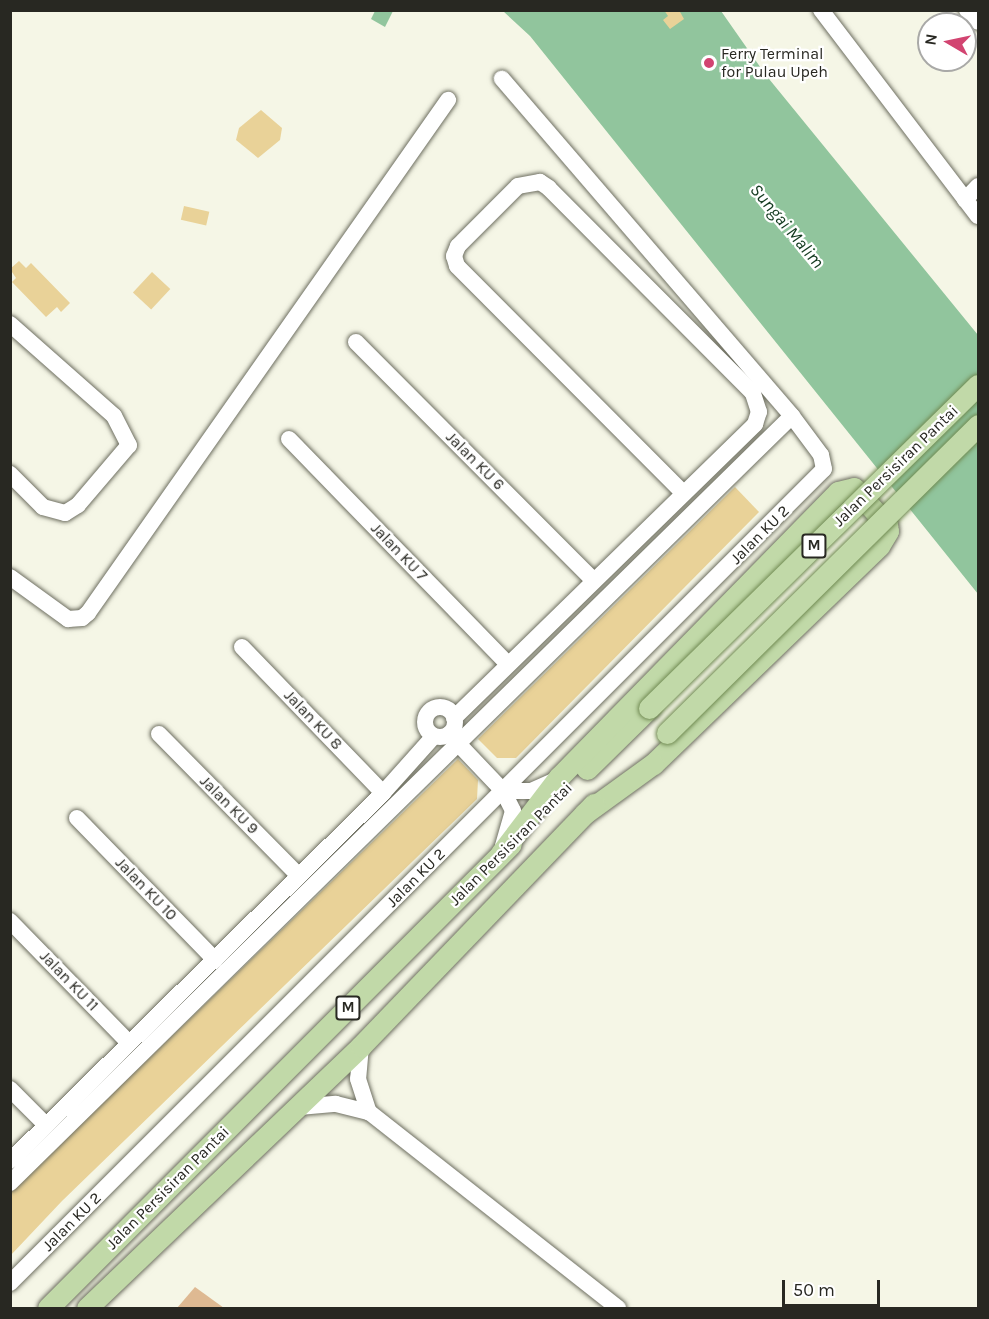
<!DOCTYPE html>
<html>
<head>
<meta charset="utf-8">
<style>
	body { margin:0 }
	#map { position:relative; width:989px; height:1319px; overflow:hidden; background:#f5f6e6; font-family:Karla,sans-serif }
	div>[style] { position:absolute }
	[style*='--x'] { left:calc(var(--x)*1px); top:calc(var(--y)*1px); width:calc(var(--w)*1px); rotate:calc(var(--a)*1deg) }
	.green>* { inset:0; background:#deb992 }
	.water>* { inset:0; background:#91c59d }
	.building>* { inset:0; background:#e9d298; transform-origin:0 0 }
	.roads { filter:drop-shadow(0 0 2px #6e6f61) drop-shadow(0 0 2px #6e6f61) }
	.minor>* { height:16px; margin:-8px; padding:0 8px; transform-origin:8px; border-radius:8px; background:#fff }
	.minor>.ring { margin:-8px; padding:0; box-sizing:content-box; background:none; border:16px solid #fff; border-radius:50% }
	.major>* { height:21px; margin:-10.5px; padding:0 10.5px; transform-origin:10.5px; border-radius:10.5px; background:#c1d9a8 }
	.bridges { filter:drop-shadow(0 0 2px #718b53) drop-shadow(0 0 2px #718b53) }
	.major-bridge>* { height:21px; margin:-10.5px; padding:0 10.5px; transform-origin:10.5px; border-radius:10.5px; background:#c1d9a8 }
	.dots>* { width:16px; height:16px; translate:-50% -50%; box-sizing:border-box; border:3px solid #fff; border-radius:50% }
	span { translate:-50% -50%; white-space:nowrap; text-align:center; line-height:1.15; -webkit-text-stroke:4.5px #fff; paint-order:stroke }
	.shield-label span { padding:2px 4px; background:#fff; border:2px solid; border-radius:4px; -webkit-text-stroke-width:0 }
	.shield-label { font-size:15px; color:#282822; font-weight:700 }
	.poi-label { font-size:16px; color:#282822 }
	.left { translate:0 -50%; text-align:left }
	.street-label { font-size:16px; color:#282822 }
	.water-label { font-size:18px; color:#133a1f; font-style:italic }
	.frame { position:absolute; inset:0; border:12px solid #282822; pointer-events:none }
	.north { position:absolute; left:917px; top:12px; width:60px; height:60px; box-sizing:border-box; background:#fff; border:2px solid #a9a9a7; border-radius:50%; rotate:279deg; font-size:16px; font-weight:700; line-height:24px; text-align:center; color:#282822 }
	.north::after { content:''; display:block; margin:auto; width:21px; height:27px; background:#d24471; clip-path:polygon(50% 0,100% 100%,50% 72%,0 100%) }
	.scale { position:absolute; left:782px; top:1280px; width:98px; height:27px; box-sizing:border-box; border:3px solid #282822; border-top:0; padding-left:8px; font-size:18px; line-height:21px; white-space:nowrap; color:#282822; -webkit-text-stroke:4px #fff; paint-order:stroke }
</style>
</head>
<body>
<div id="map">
	<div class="green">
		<i style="clip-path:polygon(195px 1287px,224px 1308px,177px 1308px)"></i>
	</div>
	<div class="water">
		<i style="clip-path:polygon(375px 11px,393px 11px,385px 27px,371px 19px)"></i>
		<i style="clip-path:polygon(503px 11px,721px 11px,765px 74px,978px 335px,978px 594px,530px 36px)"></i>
	</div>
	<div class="building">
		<i style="clip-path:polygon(664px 10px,679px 10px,684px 19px,670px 29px,663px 20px,668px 16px)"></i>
		<i style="clip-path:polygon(261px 110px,282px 128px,280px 140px,258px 158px,236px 140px,239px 128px)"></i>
		<i style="left:184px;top:206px;width:26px;height:14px;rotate:13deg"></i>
		<i style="clip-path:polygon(19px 261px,26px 268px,31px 263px,70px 303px,61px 312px,57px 307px,46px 317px,12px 282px,16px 278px,10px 269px)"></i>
		<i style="left:152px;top:272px;width:25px;height:28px;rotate:43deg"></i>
		<i style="clip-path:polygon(735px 487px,759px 512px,516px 758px,497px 758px,478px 739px)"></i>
		<i style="clip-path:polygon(458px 759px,478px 780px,477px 799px,62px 1201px,10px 1256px,10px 1193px)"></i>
	</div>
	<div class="roads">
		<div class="minor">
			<i style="--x:821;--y:10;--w:259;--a:52.7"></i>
			<i style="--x:967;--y:10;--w:16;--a:47"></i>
			<i style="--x:965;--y:200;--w:19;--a:-47"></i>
			<i style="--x:10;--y:324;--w:139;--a:41.5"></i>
			<i style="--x:114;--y:416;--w:33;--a:63"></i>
			<i style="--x:129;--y:445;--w:79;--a:130.4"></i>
			<i style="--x:78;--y:505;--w:15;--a:148"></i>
			<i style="--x:65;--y:513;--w:23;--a:-165"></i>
			<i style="--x:43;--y:507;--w:47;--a:-135"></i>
			<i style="--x:356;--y:342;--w:336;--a:45.1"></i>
			<i style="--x:289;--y:439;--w:314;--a:45.8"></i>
			<i style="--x:10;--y:577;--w:72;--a:35.9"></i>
			<i style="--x:68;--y:619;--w:14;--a:-4"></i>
			<i style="--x:82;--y:618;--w:8;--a:-40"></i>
			<i style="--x:88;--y:613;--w:627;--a:-54.94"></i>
			<i style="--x:242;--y:647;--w:203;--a:46"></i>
			<i class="ring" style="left:425px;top:707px;width:14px;height:14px"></i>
			<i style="--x:454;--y:718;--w:421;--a:-44.3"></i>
			<i style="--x:755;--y:424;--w:13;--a:-72"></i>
			<i style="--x:759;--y:412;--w:20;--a:-108"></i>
			<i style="--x:753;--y:393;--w:289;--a:-134.9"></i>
			<i style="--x:549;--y:188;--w:11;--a:-146"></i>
			<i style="--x:540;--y:182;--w:22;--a:170"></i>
			<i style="--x:518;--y:186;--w:85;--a:135"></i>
			<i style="--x:458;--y:246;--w:11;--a:112"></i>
			<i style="--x:454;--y:256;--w:10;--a:73"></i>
			<i style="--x:457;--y:266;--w:319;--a:45.1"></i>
			<i style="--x:159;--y:734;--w:199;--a:45.4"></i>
			<i style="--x:449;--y:734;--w:79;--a:46.5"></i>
			<i style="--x:503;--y:791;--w:22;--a:63"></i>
			<i style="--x:513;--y:811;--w:37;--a:106"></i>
			<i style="--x:503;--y:791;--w:28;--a:0"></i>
			<i style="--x:531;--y:791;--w:27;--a:-24"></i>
			<i style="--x:77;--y:818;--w:198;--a:45.8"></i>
			<i style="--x:10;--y:921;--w:169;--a:45.7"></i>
			<i style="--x:361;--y:1046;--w:33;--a:95"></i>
			<i style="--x:358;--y:1079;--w:35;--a:72"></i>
			<i style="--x:10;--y:1089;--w:51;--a:45"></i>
			<i style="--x:299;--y:1107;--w:37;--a:-5"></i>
			<i style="--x:336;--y:1104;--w:34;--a:14"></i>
			<i style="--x:369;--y:1112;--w:317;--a:38.2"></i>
			<i style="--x:10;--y:1161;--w:524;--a:-44.61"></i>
			<i style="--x:383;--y:793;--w:76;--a:-48.2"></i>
			<i style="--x:10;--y:1183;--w:1095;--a:-44.45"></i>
			<i style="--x:10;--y:1283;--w:1151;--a:-45"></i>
			<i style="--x:824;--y:469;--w:14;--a:-102"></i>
			<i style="--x:821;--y:455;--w:49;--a:-126.6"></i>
			<i style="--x:792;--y:416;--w:445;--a:-130.7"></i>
		</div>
		<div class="major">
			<i style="--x:587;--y:769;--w:87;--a:-44.5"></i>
			<i style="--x:501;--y:853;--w:96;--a:-52.7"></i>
			<i style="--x:559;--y:777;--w:399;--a:-45.6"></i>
			<i style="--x:838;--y:492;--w:16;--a:-14"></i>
			<i style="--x:854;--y:488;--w:50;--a:48.3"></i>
			<i style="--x:887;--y:525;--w:6;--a:81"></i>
			<i style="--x:888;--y:531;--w:17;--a:121"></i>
			<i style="--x:879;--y:546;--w:314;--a:136"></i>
			<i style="--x:653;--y:764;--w:85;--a:144.1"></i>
			<i style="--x:48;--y:1308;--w:655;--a:-45.06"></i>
			<i style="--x:87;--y:1308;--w:379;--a:-43.7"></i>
			<i style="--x:361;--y:1046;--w:336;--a:-46.1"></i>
		</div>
	</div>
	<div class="bridges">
		<div class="major-bridge">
			<i style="--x:649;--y:708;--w:461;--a:-44.5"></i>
			<i style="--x:667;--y:733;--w:438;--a:-44.7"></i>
		</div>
	</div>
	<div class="dots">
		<i style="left:709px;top:63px;background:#d24471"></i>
	</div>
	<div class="shield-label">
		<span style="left:814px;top:546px">M</span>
		<span style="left:348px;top:1008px">M</span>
	</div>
	<div class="poi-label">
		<span class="left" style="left:721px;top:63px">Ferry Terminal<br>for Pulau Upeh</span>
	</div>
	<div class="street-label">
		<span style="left:475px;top:461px;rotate:45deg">Jalan KU 6</span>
		<span style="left:896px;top:466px;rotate:-44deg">Jalan Persisiran Pantai</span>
		<span style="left:760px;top:535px;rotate:-45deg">Jalan KU 2</span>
		<span style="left:399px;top:552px;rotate:46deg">Jalan KU 7</span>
		<span style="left:313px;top:720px;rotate:46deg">Jalan KU 8</span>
		<span style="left:229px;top:805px;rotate:45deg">Jalan KU 9</span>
		<span style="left:511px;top:844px;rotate:-45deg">Jalan Persisiran Pantai</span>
		<span style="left:416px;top:878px;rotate:-45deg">Jalan KU 2</span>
		<span style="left:146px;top:889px;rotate:46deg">Jalan KU 10</span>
		<span style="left:69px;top:981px;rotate:46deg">Jalan KU 11</span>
		<span style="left:168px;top:1188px;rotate:-45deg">Jalan Persisiran Pantai</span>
		<span style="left:72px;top:1222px;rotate:-45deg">Jalan KU 2</span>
	</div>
	<div class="water-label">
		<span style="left:787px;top:226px;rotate:50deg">Sungai Malim</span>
	</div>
	<div class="frame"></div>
	<div class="north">N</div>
	<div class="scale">50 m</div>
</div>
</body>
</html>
